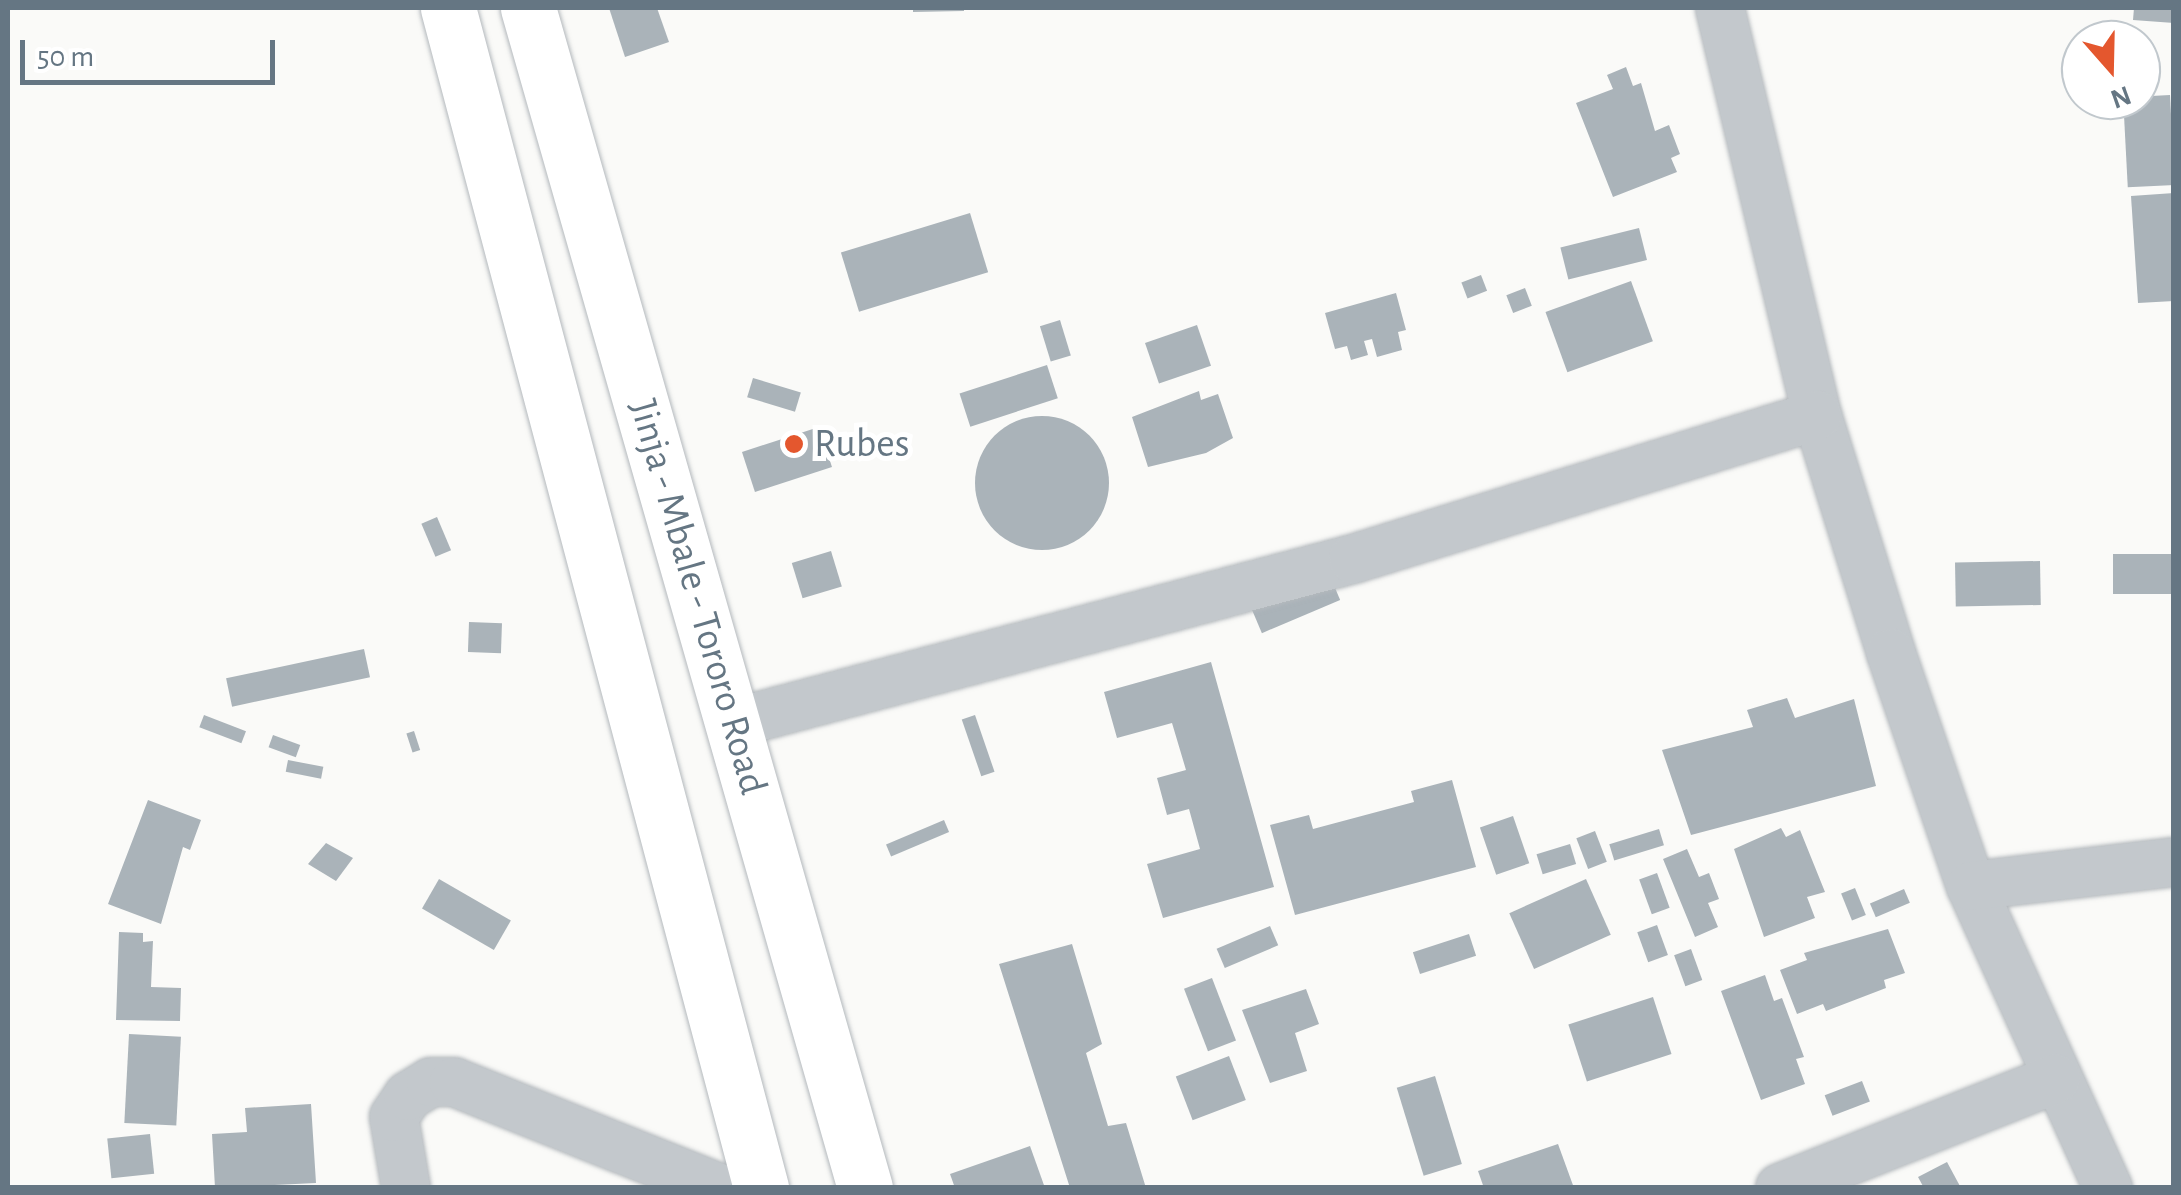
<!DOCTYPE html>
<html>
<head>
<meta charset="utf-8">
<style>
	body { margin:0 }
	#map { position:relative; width:2181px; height:1195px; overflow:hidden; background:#fafaf8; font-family:"Alegreya Sans",sans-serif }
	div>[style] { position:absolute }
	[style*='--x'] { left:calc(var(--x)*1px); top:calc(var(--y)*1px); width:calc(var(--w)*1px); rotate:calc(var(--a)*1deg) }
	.building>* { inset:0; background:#aab3b9; transform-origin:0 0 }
	.round { border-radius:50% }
	.roads { filter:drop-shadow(0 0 2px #b4b9bd) drop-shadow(0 0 2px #b4b9bd) }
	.minor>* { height:48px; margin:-24px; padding:0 24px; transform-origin:24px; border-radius:24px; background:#c3c8cc }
	.highway>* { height:55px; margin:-27.5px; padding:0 27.5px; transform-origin:27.5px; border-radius:27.5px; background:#fff }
	.dots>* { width:28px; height:28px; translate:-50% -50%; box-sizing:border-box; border:5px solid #fff; border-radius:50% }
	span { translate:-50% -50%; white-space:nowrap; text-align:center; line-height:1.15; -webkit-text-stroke:10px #fff; paint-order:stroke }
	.poi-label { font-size:40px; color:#657683 }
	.left { translate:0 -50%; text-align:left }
	.street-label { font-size:40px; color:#657683 }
	.frame { position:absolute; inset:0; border:10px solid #657683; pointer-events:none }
	.north { position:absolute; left:2061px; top:20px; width:100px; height:100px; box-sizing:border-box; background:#fff; border:2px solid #c1c8cd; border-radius:50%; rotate:160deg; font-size:28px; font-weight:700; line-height:40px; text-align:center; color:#657683 }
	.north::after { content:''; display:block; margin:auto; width:35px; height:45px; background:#e4572e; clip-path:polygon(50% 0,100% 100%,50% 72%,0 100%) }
	.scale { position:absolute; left:20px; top:40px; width:255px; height:45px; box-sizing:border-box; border:5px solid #657683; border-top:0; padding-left:12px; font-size:30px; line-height:35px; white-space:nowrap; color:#657683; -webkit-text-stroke:8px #fff; paint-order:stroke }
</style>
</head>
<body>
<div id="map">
	<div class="building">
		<i style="clip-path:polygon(609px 8px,657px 8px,669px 42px,625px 57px)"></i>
		<i style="clip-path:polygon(913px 8px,964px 8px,964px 11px,913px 12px)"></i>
		<i style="clip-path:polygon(2134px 8px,2174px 8px,2174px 23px,2133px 20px)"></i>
		<i style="clip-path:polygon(1626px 67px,1633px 86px,1641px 83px,1655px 131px,1669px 125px,1680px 154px,1671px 158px,1677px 172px,1613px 197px,1576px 103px,1613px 89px,1607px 75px)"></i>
		<i style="left:2170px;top:95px;width:90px;height:47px;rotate:87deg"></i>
		<i style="clip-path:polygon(2174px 193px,2174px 301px,2138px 303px,2131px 196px)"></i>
		<i style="left:970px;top:213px;width:62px;height:135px;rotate:73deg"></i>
		<i style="left:1639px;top:228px;width:33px;height:81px;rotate:76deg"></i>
		<i style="left:1481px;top:275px;width:17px;height:21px;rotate:69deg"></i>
		<i style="left:1631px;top:281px;width:64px;height:91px;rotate:70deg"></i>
		<i style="left:1525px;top:288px;width:19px;height:20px;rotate:69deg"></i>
		<i style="clip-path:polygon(1396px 293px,1406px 330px,1398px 332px,1402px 350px,1377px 357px,1372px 339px,1364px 341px,1368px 355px,1351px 360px,1347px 346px,1335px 349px,1325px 313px)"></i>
		<i style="left:1060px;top:320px;width:37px;height:21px;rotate:73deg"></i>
		<i style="left:1197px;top:325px;width:43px;height:55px;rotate:71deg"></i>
		<i style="left:1047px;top:365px;width:35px;height:92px;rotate:72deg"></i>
		<i style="left:753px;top:378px;width:50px;height:20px;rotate:17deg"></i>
		<i style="clip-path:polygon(1199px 391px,1201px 400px,1218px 394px,1233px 438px,1206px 453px,1148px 467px,1132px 417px)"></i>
		<i class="round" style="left:975px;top:416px;width:134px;height:134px"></i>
		<i style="left:819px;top:427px;width:42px;height:81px;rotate:72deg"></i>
		<i style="left:437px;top:517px;width:36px;height:17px;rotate:67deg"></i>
		<i style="left:831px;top:551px;width:37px;height:41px;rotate:73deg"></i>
		<i style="left:2113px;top:554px;width:61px;height:40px"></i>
		<i style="left:2040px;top:561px;width:44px;height:85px;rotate:89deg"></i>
		<i style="left:1330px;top:576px;width:26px;height:85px;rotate:67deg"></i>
		<i style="left:469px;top:622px;width:33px;height:30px;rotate:2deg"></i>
		<i style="left:364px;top:649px;width:29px;height:141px;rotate:78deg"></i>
		<i style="clip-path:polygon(1211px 662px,1274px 887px,1163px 918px,1147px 864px,1200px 849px,1189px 809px,1167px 815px,1157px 778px,1186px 770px,1172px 723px,1117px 738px,1104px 692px)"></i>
		<i style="clip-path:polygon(1787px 698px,1795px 718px,1854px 699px,1876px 786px,1691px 835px,1662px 750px,1753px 727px,1747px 710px)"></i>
		<i style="left:204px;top:715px;width:45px;height:13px;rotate:21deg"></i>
		<i style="left:975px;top:715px;width:60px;height:14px;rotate:71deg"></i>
		<i style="left:414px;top:731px;width:20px;height:8px;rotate:72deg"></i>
		<i style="left:273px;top:735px;width:29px;height:13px;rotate:20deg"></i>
		<i style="left:288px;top:760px;width:36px;height:12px;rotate:11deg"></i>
		<i style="clip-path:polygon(1452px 780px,1476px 867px,1295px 915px,1270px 825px,1309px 815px,1313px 829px,1414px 802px,1411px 791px)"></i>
		<i style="clip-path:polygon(148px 800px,201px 820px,190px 850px,183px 847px,161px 924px,108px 904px)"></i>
		<i style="left:1513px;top:816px;width:50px;height:35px;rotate:71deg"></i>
		<i style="left:944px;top:820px;width:13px;height:63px;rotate:67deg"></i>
		<i style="clip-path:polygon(1781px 828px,1786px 837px,1800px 830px,1825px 892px,1807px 897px,1815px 918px,1764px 937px,1734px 849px)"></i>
		<i style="left:1659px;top:829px;width:17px;height:52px;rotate:73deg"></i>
		<i style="left:1595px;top:831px;width:33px;height:20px;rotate:69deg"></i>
		<i style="clip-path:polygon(326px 843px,353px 858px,336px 881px,308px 864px)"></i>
		<i style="left:1570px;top:844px;width:21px;height:35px;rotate:73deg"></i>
		<i style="clip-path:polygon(1687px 849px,1699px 877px,1709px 873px,1719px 899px,1708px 903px,1718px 927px,1695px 937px,1663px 859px)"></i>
		<i style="left:1657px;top:873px;width:37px;height:19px;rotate:70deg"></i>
		<i style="left:439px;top:879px;width:83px;height:34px;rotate:30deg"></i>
		<i style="left:1586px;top:879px;width:61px;height:84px;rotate:66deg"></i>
		<i style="left:1855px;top:888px;width:29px;height:15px;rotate:68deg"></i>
		<i style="left:1904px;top:889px;width:15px;height:37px;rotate:67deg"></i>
		<i style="left:1657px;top:925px;width:32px;height:21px;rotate:70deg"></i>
		<i style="left:1270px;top:926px;width:21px;height:58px;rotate:67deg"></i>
		<i style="clip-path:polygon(1888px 929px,1905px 973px,1884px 980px,1886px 988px,1826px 1011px,1823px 1004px,1797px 1014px,1780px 970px,1807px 960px,1804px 953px)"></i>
		<i style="clip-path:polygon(119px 932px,143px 933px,143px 942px,153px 941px,151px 987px,181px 988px,180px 1021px,116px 1020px)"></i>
		<i style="left:1469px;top:934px;width:23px;height:59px;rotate:72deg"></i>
		<i style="clip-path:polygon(1072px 944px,1102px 1044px,1086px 1053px,1108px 1126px,1126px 1123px,1146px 1188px,1070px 1188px,999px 964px)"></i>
		<i style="left:1691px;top:949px;width:33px;height:18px;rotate:70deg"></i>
		<i style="clip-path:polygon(1765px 975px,1774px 1001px,1782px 998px,1804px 1057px,1796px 1059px,1805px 1084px,1761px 1100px,1721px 991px)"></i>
		<i style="left:1212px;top:978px;width:67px;height:30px;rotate:69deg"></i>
		<i style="clip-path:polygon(1306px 989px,1319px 1024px,1295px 1033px,1307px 1071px,1270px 1083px,1242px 1010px)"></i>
		<i style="left:1653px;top:997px;width:60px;height:89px;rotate:72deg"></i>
		<i style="left:129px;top:1034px;width:52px;height:89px;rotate:3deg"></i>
		<i style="left:1229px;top:1056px;width:47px;height:57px;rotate:69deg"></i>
		<i style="left:1435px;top:1076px;width:92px;height:40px;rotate:73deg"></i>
		<i style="left:1862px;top:1081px;width:22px;height:40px;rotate:69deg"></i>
		<i style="clip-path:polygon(311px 1104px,316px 1183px,215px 1188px,212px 1134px,247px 1132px,245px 1108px)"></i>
		<i style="left:150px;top:1134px;width:40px;height:43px;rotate:84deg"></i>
		<i style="clip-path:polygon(1558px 1144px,1574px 1188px,1484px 1188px,1478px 1171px)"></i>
		<i style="clip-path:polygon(1030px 1146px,1045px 1188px,955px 1188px,950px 1174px)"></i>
		<i style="clip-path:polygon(1947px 1162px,1961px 1188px,1924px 1188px,1918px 1177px)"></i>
	</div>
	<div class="roads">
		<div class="minor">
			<i style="--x:1720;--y:8;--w:418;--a:76.6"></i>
			<i style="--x:1817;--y:415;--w:249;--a:72.7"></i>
			<i style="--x:1891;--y:653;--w:246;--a:71.1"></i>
			<i style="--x:1971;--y:886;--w:332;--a:65.6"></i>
			<i style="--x:734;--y:723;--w:640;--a:-14.84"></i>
			<i style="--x:1353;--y:559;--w:486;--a:-17.2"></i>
			<i style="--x:1971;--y:886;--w:204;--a:-6.7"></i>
			<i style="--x:406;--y:1188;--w:72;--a:-99.6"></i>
			<i style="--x:394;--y:1117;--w:25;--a:-56"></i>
			<i style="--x:408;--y:1096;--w:27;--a:-31"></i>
			<i style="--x:431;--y:1082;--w:23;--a:0"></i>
			<i style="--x:454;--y:1082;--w:285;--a:21.8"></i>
			<i style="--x:1780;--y:1188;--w:297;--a:-21.6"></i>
		</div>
		<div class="highway">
			<i style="--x:448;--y:8;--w:1221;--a:75.14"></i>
			<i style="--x:528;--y:8;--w:1227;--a:74.06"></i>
		</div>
	</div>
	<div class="dots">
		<i style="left:794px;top:444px;background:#e4572e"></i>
	</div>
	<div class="poi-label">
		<span class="left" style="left:814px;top:444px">Rubes</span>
	</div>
	<div class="street-label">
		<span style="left:698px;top:597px;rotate:74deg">Jinja - Mbale - Tororo Road</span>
	</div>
	<div class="frame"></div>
	<div class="north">N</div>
	<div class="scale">50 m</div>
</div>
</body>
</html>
